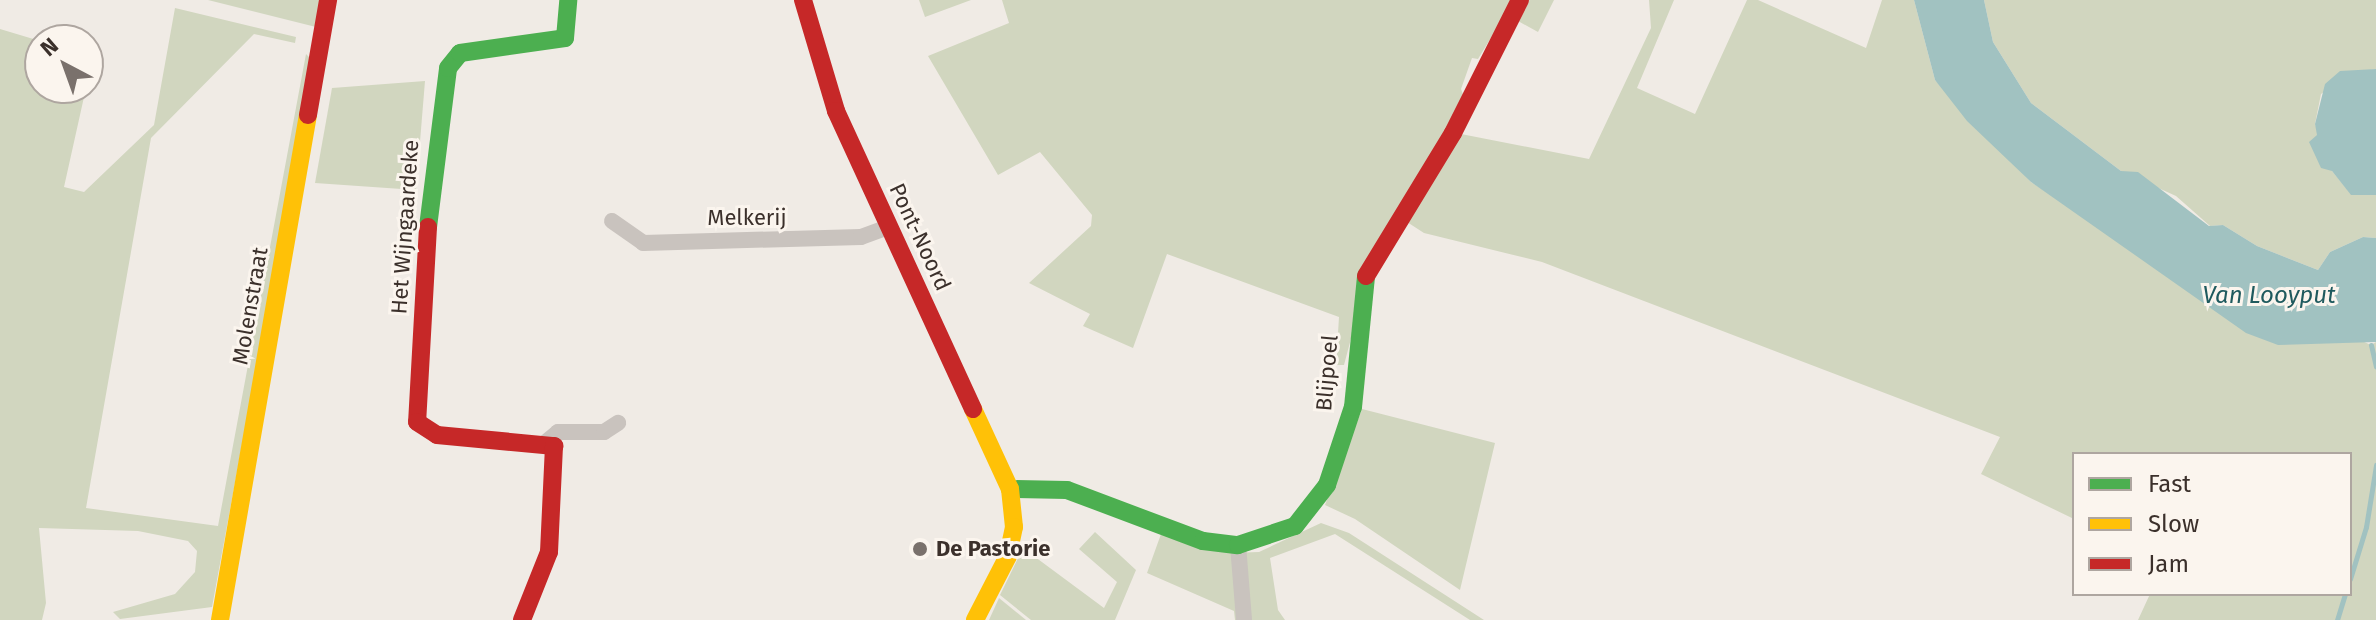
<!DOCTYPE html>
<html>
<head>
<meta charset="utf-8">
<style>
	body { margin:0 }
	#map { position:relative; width:2376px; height:620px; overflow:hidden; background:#f0ebe5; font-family:"Fira Sans",sans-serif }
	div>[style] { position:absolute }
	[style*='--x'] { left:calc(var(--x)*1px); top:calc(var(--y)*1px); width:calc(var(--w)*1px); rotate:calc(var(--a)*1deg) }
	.green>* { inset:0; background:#d1d6bf }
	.water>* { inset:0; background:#a1c2c1 }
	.stream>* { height:5px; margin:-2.5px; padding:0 2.5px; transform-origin:2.5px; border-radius:2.5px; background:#a1c2c1 }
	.street>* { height:16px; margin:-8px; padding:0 8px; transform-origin:8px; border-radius:8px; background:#c9c3be }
	.fast>* { height:18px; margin:-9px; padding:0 9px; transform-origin:9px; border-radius:9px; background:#4caf50 }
	.slow>* { height:18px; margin:-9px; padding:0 9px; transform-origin:9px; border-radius:9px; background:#ffc107 }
	.jam>* { height:18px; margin:-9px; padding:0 9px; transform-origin:9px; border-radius:9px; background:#c62828 }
	.dots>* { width:22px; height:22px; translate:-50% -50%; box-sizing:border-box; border:4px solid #fbf5ee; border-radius:50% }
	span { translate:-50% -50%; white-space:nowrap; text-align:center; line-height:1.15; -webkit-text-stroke:6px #fbf5ee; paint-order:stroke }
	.street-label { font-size:22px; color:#3b302b }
	.poi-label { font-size:22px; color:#3b302b; font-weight:700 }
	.left { translate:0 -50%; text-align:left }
	.water-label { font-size:24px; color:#1f5a5e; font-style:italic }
	.legend { position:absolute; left:2072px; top:452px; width:280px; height:144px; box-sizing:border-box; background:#fbf5ee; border:2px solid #aea6a0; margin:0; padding:10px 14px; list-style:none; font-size:24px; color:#3b302b }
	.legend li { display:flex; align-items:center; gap:16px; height:40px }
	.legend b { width:40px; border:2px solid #aea6a0 }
	.north { position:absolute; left:24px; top:24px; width:80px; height:80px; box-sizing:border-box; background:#fbf5ee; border:2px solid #aea6a0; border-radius:50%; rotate:319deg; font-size:22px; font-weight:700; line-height:32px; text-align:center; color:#3b302b }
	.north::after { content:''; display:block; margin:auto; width:28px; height:36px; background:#7a716c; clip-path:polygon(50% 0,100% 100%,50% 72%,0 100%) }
</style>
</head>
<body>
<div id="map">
	<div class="green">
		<i style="clip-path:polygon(208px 0,321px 0,316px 27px)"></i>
		<i style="clip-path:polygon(919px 0,971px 0,925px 17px)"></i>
		<i style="clip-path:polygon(1002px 0,1514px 0,1478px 59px,1472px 58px,1461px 89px,1465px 100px,1375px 248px,1344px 365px,1336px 365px,1339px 317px,1167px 254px,1133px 348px,1083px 326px,1090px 314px,1029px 283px,1091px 226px,1092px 215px,1040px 152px,998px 175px,928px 56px,1009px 23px)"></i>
		<i style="clip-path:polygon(1529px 0,1554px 0,1538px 32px,1518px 21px)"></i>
		<i style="clip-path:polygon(1649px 0,1674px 0,1637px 88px,1695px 114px,1747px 0,1758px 0,1866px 48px,1882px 0,1914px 0,1935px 80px,2031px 182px,2097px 224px,2371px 345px,2376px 342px,2376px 620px,2138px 620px,2150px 594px,2350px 594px,2350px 454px,2074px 454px,2074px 519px,1981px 474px,2000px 437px,1542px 262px,1424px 233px,1407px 222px,1461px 134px,1589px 159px,1651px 28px)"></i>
		<i style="clip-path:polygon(1984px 0,2376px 0,2376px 69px,2351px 73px,2321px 94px,2315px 124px,2332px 171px,2351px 194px,2376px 195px,2376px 238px,2363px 237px,2330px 252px,2318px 270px,2257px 246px,2223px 225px,2210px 226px,2176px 196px,2121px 171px,2031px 103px,1993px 42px)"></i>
		<i style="clip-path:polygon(175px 8px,296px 37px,295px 43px,254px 34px,151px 138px,86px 508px,218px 526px,306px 54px,313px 61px,212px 607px,120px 619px,113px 612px,175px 594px,195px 572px,197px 551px,188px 541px,138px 531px,39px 528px,46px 603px,42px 620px,0 620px,0 29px,40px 41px,40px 88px,86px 88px,64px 187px,84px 192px,154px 125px)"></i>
		<i style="clip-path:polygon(425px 81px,416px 190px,315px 183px,332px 88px)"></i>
		<i style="clip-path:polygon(1362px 409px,1495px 443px,1460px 590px,1355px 519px,1325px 505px)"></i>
		<i style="clip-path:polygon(1321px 523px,1349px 533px,1484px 620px,1470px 620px,1335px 534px,1270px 558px,1278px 610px,1285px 620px,1235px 620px,1234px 611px,1147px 573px,1161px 534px,1229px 553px,1259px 552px)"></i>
		<i style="clip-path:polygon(1095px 532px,1136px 570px,1115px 620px,1031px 620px,1000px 595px,1023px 548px,1104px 608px,1117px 582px,1079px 549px)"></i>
		<i style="clip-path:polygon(999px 598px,1026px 620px,989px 620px)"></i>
	</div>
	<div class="water">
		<i style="clip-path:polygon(1914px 0,1984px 0,1993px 42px,2031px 103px,2121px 171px,2138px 172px,2209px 226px,2223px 225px,2257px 246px,2318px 270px,2330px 252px,2363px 237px,2376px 238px,2376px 342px,2278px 345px,2246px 333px,2031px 182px,1967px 121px,1935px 80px)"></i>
		<i style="clip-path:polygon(2376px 69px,2376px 195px,2351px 195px,2332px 171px,2321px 168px,2309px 142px,2317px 135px,2315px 124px,2325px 84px,2340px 71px)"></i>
	</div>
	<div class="stream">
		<i style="--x:2371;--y:345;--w:22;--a:77"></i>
		<i style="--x:2350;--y:579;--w:54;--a:-72.9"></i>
		<i style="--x:2366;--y:527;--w:63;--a:-80.8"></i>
		<i style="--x:2337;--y:620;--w:27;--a:-73"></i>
	</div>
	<div class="street">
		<i style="--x:612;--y:221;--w:38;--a:35"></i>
		<i style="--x:643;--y:243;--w:218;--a:-1.6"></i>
		<i style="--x:861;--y:237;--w:29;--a:-20"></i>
		<i style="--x:545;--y:443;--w:17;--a:-40"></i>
		<i style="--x:558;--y:432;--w:46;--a:0"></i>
		<i style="--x:604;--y:432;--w:17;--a:-33"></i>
		<i style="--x:1238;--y:545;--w:75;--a:85.4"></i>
	</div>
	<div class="fast">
		<i style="--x:428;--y:227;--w:160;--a:-82.8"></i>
		<i style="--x:448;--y:68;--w:19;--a:-51"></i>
		<i style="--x:460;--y:53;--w:106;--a:-8.1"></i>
		<i style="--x:565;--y:38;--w:38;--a:-85"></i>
		<i style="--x:1010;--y:489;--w:57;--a:1"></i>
		<i style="--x:1067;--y:490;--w:145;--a:20.6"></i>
		<i style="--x:1203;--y:541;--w:35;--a:7"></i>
		<i style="--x:1238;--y:545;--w:60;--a:-18.4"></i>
		<i style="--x:1295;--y:526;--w:52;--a:-52"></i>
		<i style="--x:1327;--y:485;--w:82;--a:-71.6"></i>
		<i style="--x:1353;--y:407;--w:132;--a:-84.3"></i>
	</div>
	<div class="slow">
		<i style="--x:973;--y:409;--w:88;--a:65.2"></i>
		<i style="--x:1010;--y:489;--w:38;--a:84"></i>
		<i style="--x:1014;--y:527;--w:30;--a:102"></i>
		<i style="--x:1008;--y:556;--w:72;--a:117.3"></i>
		<i style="--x:220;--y:620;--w:513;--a:-80.12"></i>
	</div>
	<div class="jam">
		<i style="--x:803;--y:0;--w:116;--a:73.4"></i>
		<i style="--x:836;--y:111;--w:328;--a:65.3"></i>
		<i style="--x:308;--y:115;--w:117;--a:-80.1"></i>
		<i style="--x:428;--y:227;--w:195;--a:93.2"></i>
		<i style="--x:417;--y:422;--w:24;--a:33"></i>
		<i style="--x:437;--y:435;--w:118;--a:5.4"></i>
		<i style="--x:554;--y:446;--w:106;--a:92.7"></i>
		<i style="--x:549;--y:552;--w:73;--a:111.7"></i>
		<i style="--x:1366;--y:276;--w:167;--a:-58.7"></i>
		<i style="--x:1453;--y:133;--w:149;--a:-63.3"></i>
	</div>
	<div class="dots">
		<i style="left:920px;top:549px;background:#7a716c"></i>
	</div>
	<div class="street-label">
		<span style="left:747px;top:218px">Melkerij</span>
		<span style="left:405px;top:227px;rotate:-86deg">Het Wijngaardeke</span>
		<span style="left:920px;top:237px;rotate:65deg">Pont-Noord</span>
		<span style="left:250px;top:306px;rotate:-80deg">Molenstraat</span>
		<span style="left:1327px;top:373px;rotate:-85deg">Blijpoel</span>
	</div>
	<div class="poi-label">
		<span class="left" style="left:936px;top:549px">De Pastorie</span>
	</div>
	<div class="water-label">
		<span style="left:2269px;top:296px">Van Looyput</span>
	</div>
	<ul class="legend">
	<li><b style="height:10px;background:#4caf50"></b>Fast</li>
	<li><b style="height:10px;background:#ffc107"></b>Slow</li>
	<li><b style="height:10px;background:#c62828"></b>Jam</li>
	</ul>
	<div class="north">N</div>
</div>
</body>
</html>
